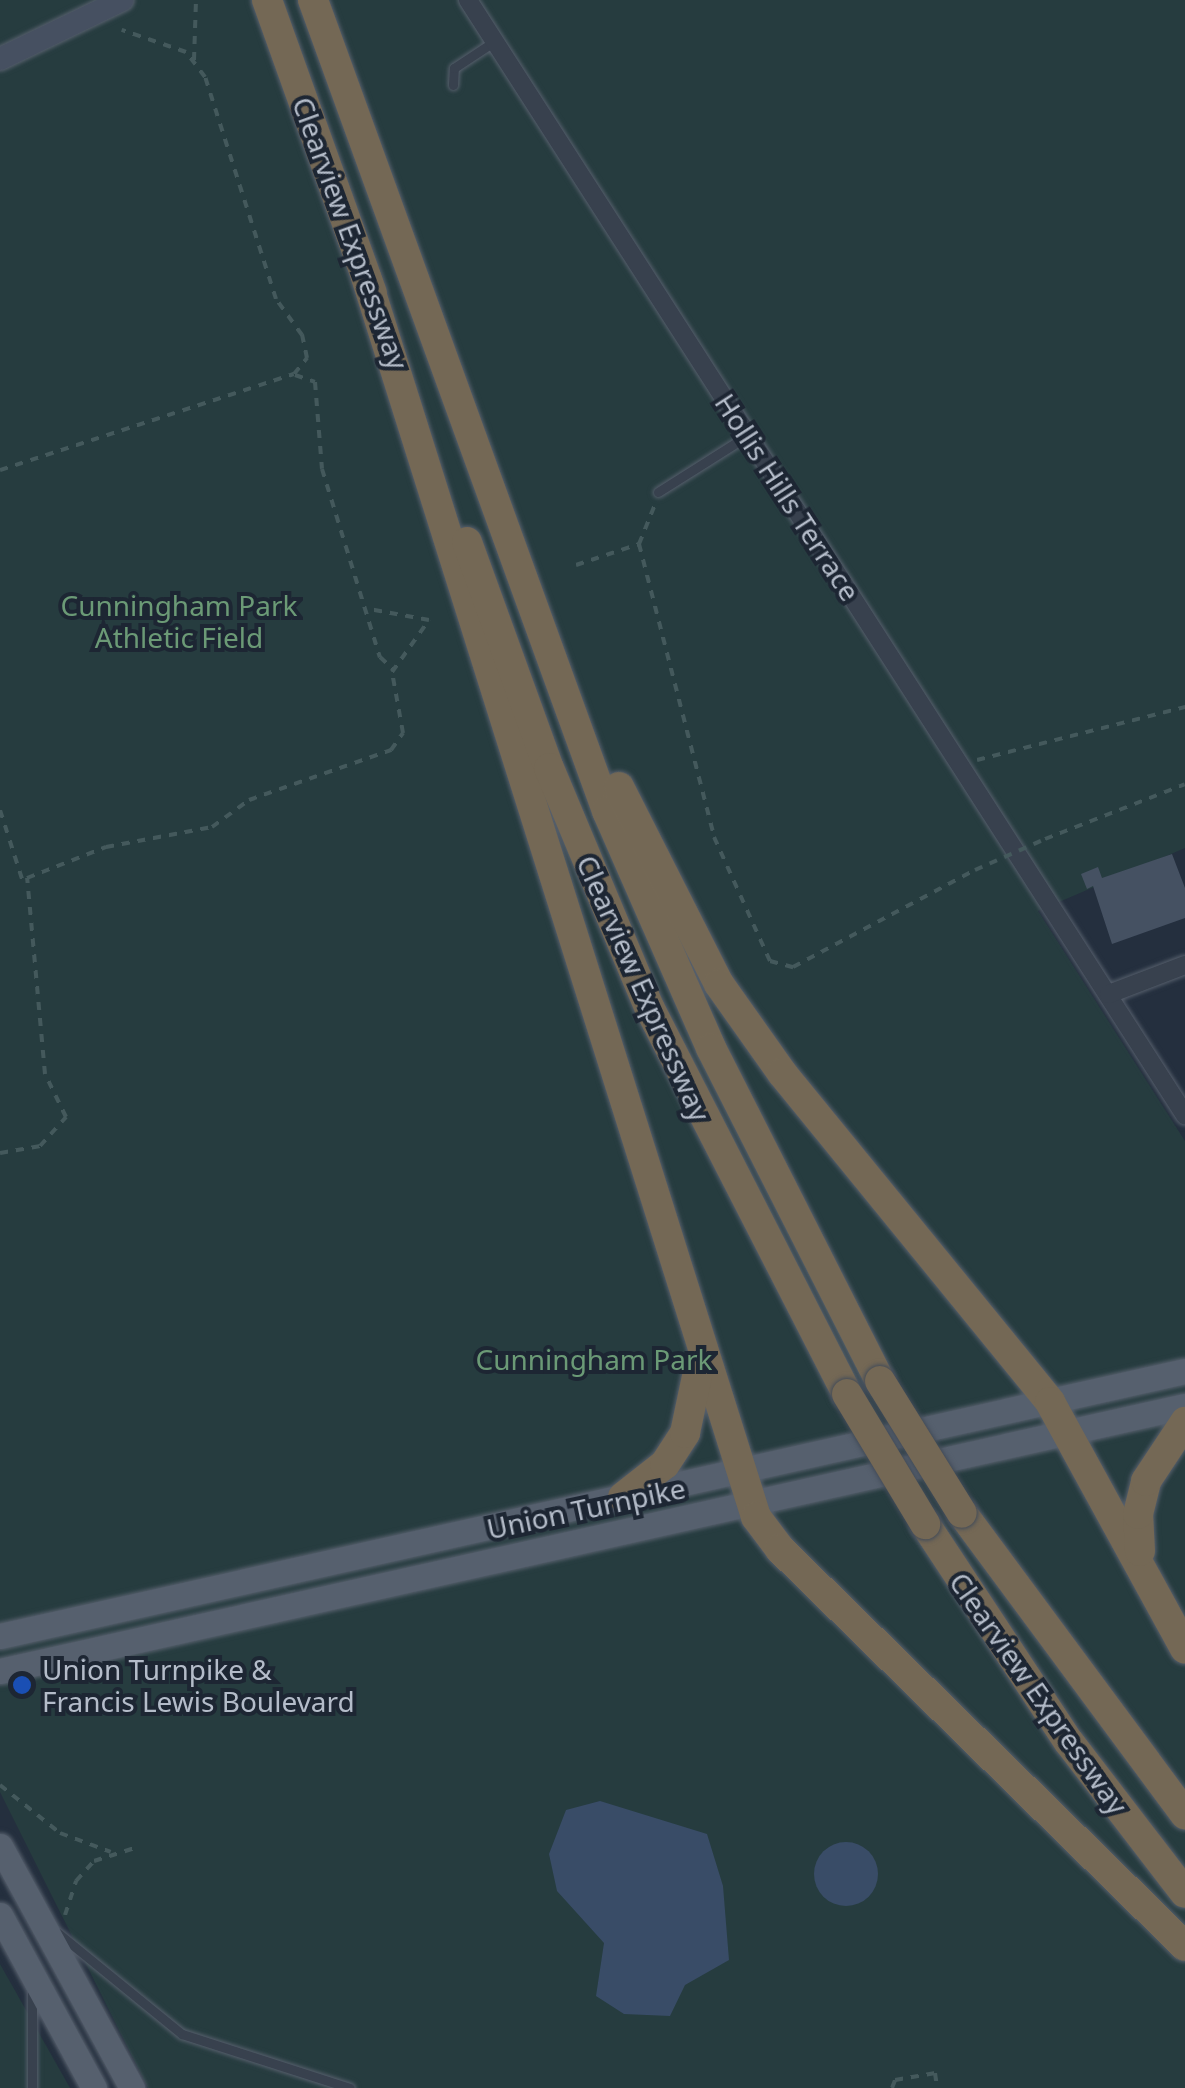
<!DOCTYPE html>
<html>
<head>
<meta charset="utf-8">
<style>
	body { margin:0 }
	#map { position:relative; width:1185px; height:2088px; overflow:hidden; background:#242f3e; font-family:"Noto Sans",sans-serif }
	div>[style] { position:absolute }
	[style*='--x'] { left:calc(var(--x)*1px); top:calc(var(--y)*1px); width:calc(var(--w)*1px); rotate:calc(var(--a)*1deg) }
	.green>* { inset:0; background:#263c3f }
	.water>* { inset:0; background:#394c67 }
	.round { border-radius:50% }
	.building>* { inset:0; background:#455162 }
	.path>* { height:4px; margin-top:-2px; transform-origin:0; background:repeating-linear-gradient(90deg,#44595c 0 8px,transparent 0 16px) }
	.roads { filter:drop-shadow(0 0 2px #565f6c) drop-shadow(0 0 2px #565f6c) }
	.lane>* { height:9px; margin:-4.5px; padding:0 4.5px; transform-origin:4.5px; border-radius:4.5px; background:#38414e }
	.street>* { height:18px; margin:-9px; padding:0 9px; transform-origin:9px; border-radius:9px; background:#38414e }
	.secondary>* { height:22px; margin:-11px; padding:0 11px; transform-origin:11px; border-radius:11px; background:#465061 }
	.primary>* { height:25px; margin:-12.5px; padding:0 12.5px; transform-origin:12.5px; border-radius:12.5px; background:#56606e }
	.highway>* { height:30px; margin:-15px; padding:0 15px; transform-origin:15px; border-radius:15px; background:#746855 }
	.path-bridge>* { height:4px; margin-top:-2px; transform-origin:0; background:repeating-linear-gradient(90deg,#44595c 0 8px,transparent 0 16px) }
	.bridges { filter:drop-shadow(0 0 2px #434c59) drop-shadow(0 0 2px #434c59) }
	.highway-bridge>* { height:30px; margin:-15px; padding:0 15px; transform-origin:15px; border-radius:15px; background:#746855 }
	.dots>* { width:28px; height:28px; translate:-50% -50%; box-sizing:border-box; border:5px solid #1d2633; border-radius:50% }
	span { translate:-50% -50%; white-space:nowrap; text-align:center; line-height:1.15; -webkit-text-stroke:8px #1d2633; paint-order:stroke }
	.street-label { font-size:28px; color:#b4bcc9 }
	.park-label { font-size:28px; color:#6b9a76 }
	.poi-label { font-size:28px; color:#b4bcc9 }
	.left { translate:0 -50%; text-align:left }
</style>
</head>
<body>
<div id="map">
	<div class="green">
		<i style="clip-path:polygon(0 0,1185px 0,1185px 848px,1038px 911px,1185px 1141px,1185px 2088px,148px 2088px,0 1792px)"></i>
		<i style="clip-path:polygon(0 1964px,70px 2088px,0 2088px)"></i>
	</div>
	<div class="water">
		<i style="clip-path:polygon(600px 1801px,707px 1834px,723px 1886px,729px 1960px,685px 1985px,670px 2016px,624px 2014px,596px 1996px,604px 1943px,557px 1891px,549px 1854px,566px 1810px)"></i>
		<i class="round" style="left:814px;top:1842px;width:64px;height:64px"></i>
	</div>
	<div class="building">
		<i style="clip-path:polygon(1172px 854px,1185px 888px,1185px 918px,1112px 944px,1093px 886px,1087px 889px,1081px 874px,1098px 867px,1102px 878px)"></i>
	</div>
	<div class="path">
		<i style="--x:194;--y:60;--w:60;--a:-88.1"></i>
		<i style="--x:295;--y:375;--w:21;--a:19"></i>
		<i style="--x:315;--y:382;--w:87;--a:85.4"></i>
		<i style="--x:322;--y:469;--w:197;--a:72.9"></i>
		<i style="--x:380;--y:657;--w:18;--a:43"></i>
		<i style="--x:0;--y:470;--w:309;--a:-18.1"></i>
		<i style="--x:294;--y:374;--w:21;--a:-51"></i>
		<i style="--x:307;--y:358;--w:24;--a:-102"></i>
		<i style="--x:302;--y:335;--w:44;--a:-125.8"></i>
		<i style="--x:276;--y:299;--w:233;--a:-107.7"></i>
		<i style="--x:205;--y:77;--w:31;--a:-127"></i>
		<i style="--x:186;--y:52;--w:68;--a:-161"></i>
		<i style="--x:639;--y:544;--w:302;--a:75.6"></i>
		<i style="--x:714;--y:837;--w:136;--a:65.7"></i>
		<i style="--x:770;--y:961;--w:24;--a:15"></i>
		<i style="--x:793;--y:967;--w:206;--a:-28.1"></i>
		<i style="--x:576;--y:565;--w:66;--a:-18.4"></i>
		<i style="--x:639;--y:544;--w:45;--a:-68"></i>
		<i style="--x:977;--y:760;--w:215;--a:-14.3"></i>
		<i style="--x:0;--y:810;--w:76;--a:72.3"></i>
		<i style="--x:1045;--y:839;--w:150;--a:-21.4"></i>
		<i style="--x:0;--y:1153;--w:41;--a:-9.9"></i>
		<i style="--x:40;--y:1146;--w:39;--a:-48"></i>
		<i style="--x:66;--y:1117;--w:48;--a:-116"></i>
		<i style="--x:45;--y:1074;--w:197;--a:-95.2"></i>
		<i style="--x:27;--y:878;--w:85;--a:-21.4"></i>
		<i style="--x:106;--y:847;--w:108;--a:-10.7"></i>
		<i style="--x:212;--y:827;--w:46;--a:-36.1"></i>
		<i style="--x:249;--y:800;--w:151;--a:-19.4"></i>
		<i style="--x:391;--y:750;--w:21;--a:-55"></i>
		<i style="--x:403;--y:733;--w:62;--a:-100.2"></i>
		<i style="--x:392;--y:672;--w:64;--a:-54.6"></i>
		<i style="--x:429;--y:620;--w:61;--a:-169.6"></i>
		<i style="--x:0;--y:1785;--w:77;--a:38.7"></i>
		<i style="--x:60;--y:1833;--w:54;--a:20.4"></i>
		<i style="--x:65;--y:1915;--w:36;--a:-72"></i>
		<i style="--x:76;--y:1881;--w:27;--a:-48"></i>
		<i style="--x:94;--y:1861;--w:46;--a:-17.7"></i>
		<i style="--x:892;--y:2088;--w:9;--a:-69"></i>
		<i style="--x:895;--y:2080;--w:41;--a:-9.9"></i>
		<i style="--x:935;--y:2073;--w:15;--a:82"></i>
	</div>
	<div class="roads">
		<div class="lane">
			<i style="--x:453;--y:85;--w:17;--a:-87"></i>
			<i style="--x:454;--y:68;--w:49;--a:-33.4"></i>
			<i style="--x:658;--y:492;--w:107;--a:-32.3"></i>
			<i style="--x:58;--y:1933;--w:160;--a:39.2"></i>
			<i style="--x:182;--y:2034;--w:176;--a:17.8"></i>
			<i style="--x:32;--y:2088;--w:97;--a:-90"></i>
		</div>
		<div class="street">
			<i style="--x:468;--y:0;--w:1326;--a:57.26"></i>
			<i style="--x:1109;--y:994;--w:81;--a:-20.9"></i>
		</div>
		<div class="secondary">
			<i style="--x:0;--y:59;--w:136;--a:-25.8"></i>
		</div>
		<div class="primary">
			<i style="--x:0;--y:1636;--w:1214;--a:-12.61"></i>
			<i style="--x:0;--y:1671;--w:1214;--a:-12.61"></i>
			<i style="--x:0;--y:1846;--w:276;--a:61.4"></i>
			<i style="--x:0;--y:1915;--w:197;--a:61.5"></i>
		</div>
		<div class="highway">
			<i style="--x:267;--y:0;--w:311;--a:70.3"></i>
			<i style="--x:313;--y:0;--w:863;--a:70.07"></i>
			<i style="--x:607;--y:811;--w:259;--a:66.3"></i>
			<i style="--x:711;--y:1048;--w:373;--a:63.1"></i>
			<i style="--x:366;--y:277;--w:1300;--a:72.54"></i>
			<i style="--x:756;--y:1517;--w:40;--a:53"></i>
			<i style="--x:780;--y:1549;--w:567;--a:44.43"></i>
			<i style="--x:467;--y:542;--w:240;--a:70.1"></i>
			<i style="--x:549;--y:768;--w:261;--a:67.3"></i>
			<i style="--x:650;--y:1009;--w:432;--a:62.9"></i>
			<i style="--x:619;--y:787;--w:221;--a:63.1"></i>
			<i style="--x:719;--y:984;--w:109;--a:54.7"></i>
			<i style="--x:782;--y:1073;--w:424;--a:50.8"></i>
			<i style="--x:1050;--y:1402;--w:281;--a:61.3"></i>
			<i style="--x:623;--y:1497;--w:53;--a:-38.2"></i>
			<i style="--x:665;--y:1464;--w:37;--a:-57"></i>
			<i style="--x:685;--y:1433;--w:67;--a:-78"></i>
			<i style="--x:962;--y:1513;--w:375;--a:53.5"></i>
			<i style="--x:925;--y:1524;--w:261;--a:56.6"></i>
			<i style="--x:1069;--y:1742;--w:190;--a:52.5"></i>
			<i style="--x:1140;--y:1551;--w:37;--a:-93"></i>
			<i style="--x:1138;--y:1514;--w:34;--a:-76"></i>
			<i style="--x:1146;--y:1481;--w:71;--a:-56.5"></i>
		</div>
	</div>
	<div class="path-bridge">
		<i style="--x:975;--y:870;--w:77;--a:-23.9"></i>
	</div>
	<div class="bridges">
		<div class="highway-bridge">
			<i style="--x:880;--y:1381;--w:155;--a:58.2"></i>
			<i style="--x:847;--y:1394;--w:152;--a:59"></i>
		</div>
	</div>
	<div class="dots">
		<i style="left:22px;top:1685px;background:#1a4fb4"></i>
	</div>
	<div class="street-label">
		<span style="left:351px;top:233px;rotate:70deg">Clearview Expressway</span>
		<span style="left:788px;top:497px;rotate:57deg">Hollis Hills Terrace</span>
		<span style="left:644px;top:988px;rotate:66deg">Clearview Expressway</span>
		<span style="left:586px;top:1508px;rotate:-12deg">Union Turnpike</span>
		<span style="left:1039px;top:1693px;rotate:55deg">Clearview Expressway</span>
	</div>
	<div class="park-label">
		<span style="left:179px;top:621px">Cunningham Park<br>Athletic Field</span>
		<span style="left:594px;top:1359px">Cunningham Park</span>
	</div>
	<div class="poi-label">
		<span class="left" style="left:42px;top:1685px">Union Turnpike &amp;<br>Francis Lewis Boulevard</span>
	</div>
</div>
</body>
</html>
